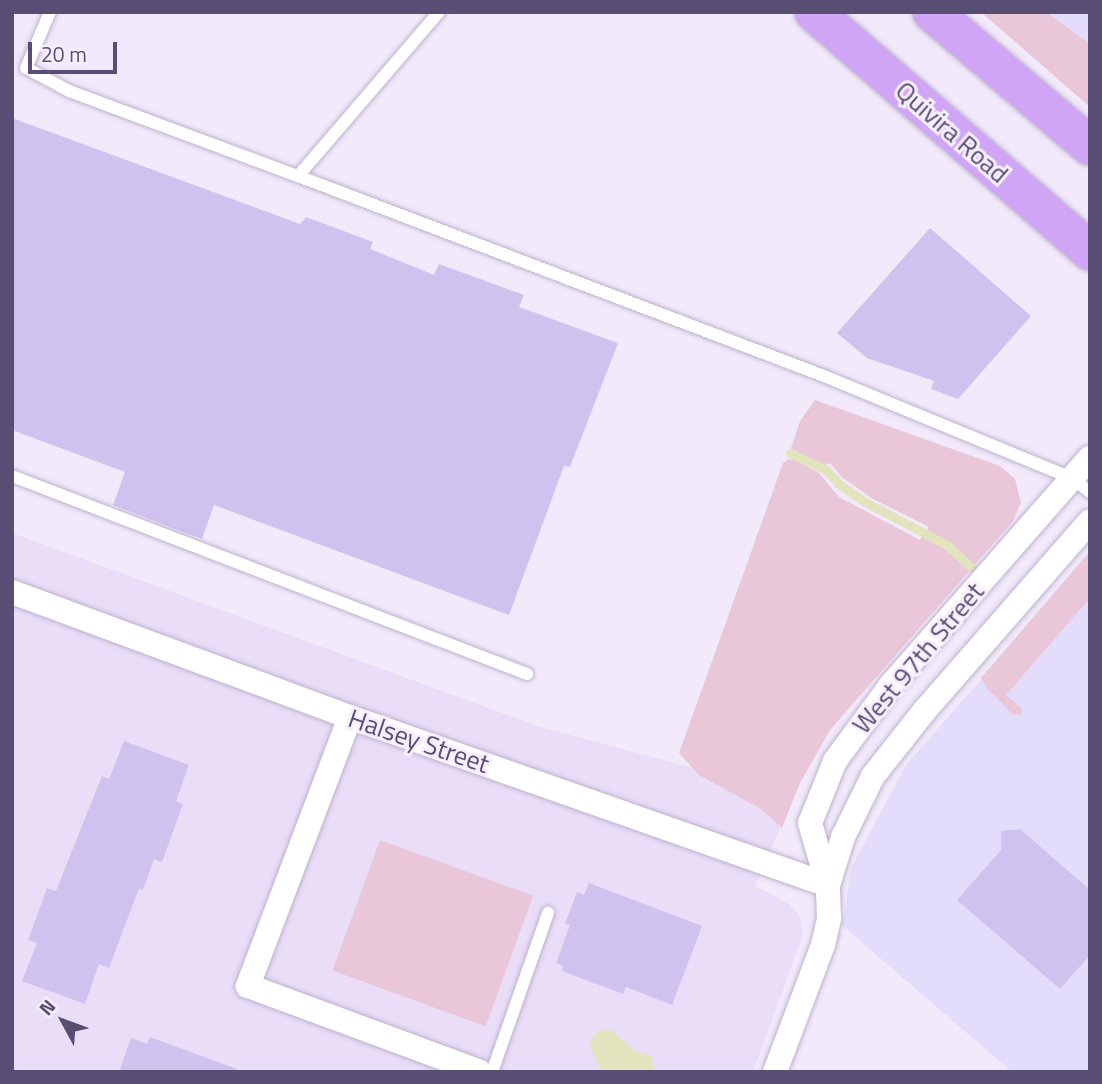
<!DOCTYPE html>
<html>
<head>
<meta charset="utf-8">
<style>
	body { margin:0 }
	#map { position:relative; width:1102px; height:1084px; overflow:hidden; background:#f2e9fb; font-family:"Titillium Web",sans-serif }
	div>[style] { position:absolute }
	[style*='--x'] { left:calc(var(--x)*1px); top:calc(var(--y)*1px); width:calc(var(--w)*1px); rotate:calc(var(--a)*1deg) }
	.residential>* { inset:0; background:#eaddf8 }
	.commercial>* { inset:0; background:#e3ddfb }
	.green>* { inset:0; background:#e9c7d8; transform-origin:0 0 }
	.water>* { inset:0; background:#e2e4be }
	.stream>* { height:9px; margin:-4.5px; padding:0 4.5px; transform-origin:4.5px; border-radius:4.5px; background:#e2e4be }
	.building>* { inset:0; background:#d0c2ef }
	.roads { filter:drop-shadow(0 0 2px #bcb2cf) drop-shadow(0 0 2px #bcb2cf) }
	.service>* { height:12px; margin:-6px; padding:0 6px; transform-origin:6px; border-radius:6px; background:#fff }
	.minor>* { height:24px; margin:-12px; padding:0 12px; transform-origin:12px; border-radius:12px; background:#fff }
	.primary>* { height:38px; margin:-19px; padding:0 19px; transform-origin:19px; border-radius:19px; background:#d0a5f6 }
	span { translate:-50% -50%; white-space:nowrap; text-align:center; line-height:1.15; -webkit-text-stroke:6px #f7effe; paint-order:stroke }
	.street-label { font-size:26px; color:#584e74 }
	.frame { position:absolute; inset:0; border:14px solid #584e74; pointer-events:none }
	.north { position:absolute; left:28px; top:986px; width:70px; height:70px; -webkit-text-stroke:5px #f7effe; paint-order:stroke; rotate:311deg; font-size:19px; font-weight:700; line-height:28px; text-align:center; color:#584e74 }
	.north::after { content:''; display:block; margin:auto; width:24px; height:32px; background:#584e74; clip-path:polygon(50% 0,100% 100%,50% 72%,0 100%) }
	.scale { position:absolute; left:28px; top:42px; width:89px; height:32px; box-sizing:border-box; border:4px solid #584e74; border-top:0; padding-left:9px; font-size:21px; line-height:24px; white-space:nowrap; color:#584e74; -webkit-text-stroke:5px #f7effe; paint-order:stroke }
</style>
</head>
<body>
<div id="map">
	<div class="residential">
		<i style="clip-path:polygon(12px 533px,537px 726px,794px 795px,755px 886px,788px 903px,800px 916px,803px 935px,753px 1072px,12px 1072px)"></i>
	</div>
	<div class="commercial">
		<i style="clip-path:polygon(1007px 12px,1090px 12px,1090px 84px)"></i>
		<i style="clip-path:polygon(1090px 556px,1090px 1072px,1012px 1072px,843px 926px,851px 868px,906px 765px)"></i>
	</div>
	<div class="green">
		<i style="clip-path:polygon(981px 12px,1046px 12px,1090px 44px,1090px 107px)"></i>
		<i style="clip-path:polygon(815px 400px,1000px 466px,1015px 479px,1021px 503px,1013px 521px,830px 730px,800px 783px,782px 828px,761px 809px,699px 775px,679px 753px,783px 463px,788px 459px,795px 460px,819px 473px,839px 497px,920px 540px,929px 527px,873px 499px,843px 478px,830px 463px,822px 466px,791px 448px,800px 421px)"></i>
		<i style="clip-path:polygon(1090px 551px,1090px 598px,1006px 695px,1023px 710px,1020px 715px,1013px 715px,987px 688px,981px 678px)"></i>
		<i style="left:380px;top:840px;width:163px;height:139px;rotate:20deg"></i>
	</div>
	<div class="water">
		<i style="clip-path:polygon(611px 1030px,635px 1051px,651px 1056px,654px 1072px,601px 1071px,590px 1046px,591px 1039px,597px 1031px)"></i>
	</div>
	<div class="stream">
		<i style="--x:790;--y:453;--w:40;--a:25"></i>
		<i style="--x:826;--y:470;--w:19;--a:47"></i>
		<i style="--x:839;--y:484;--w:32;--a:35"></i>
		<i style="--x:865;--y:502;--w:93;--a:27.7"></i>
		<i style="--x:947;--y:545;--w:33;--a:43"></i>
	</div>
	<div class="building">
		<i style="clip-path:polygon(12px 118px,300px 224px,306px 217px,373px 242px,370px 249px,434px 275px,439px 264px,524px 295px,519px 307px,618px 343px,570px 467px,564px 466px,509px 615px,214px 505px,202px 539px,183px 532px,113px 505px,125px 472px,12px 430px)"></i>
		<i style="clip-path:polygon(930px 228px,1031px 316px,958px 399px,931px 389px,934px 381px,867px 358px,837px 333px)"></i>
		<i style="clip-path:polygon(124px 741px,189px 765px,176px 801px,183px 804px,162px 862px,154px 859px,143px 890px,139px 888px,109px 968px,99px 964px,85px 1004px,22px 981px,37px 943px,28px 940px,47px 888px,56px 891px,102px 776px,109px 779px)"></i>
		<i style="clip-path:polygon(1020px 829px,1090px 890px,1090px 955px,1060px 989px,957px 900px,1001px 850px,1001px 831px)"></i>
		<i style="clip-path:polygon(589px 883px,702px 926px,672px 1005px,626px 987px,623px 994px,562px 971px,563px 966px,556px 963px,570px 925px,565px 924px,577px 892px,584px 895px)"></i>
		<i style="clip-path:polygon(150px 1037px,237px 1069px,236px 1072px,119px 1072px,131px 1038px,147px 1044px)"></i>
	</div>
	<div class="roads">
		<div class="service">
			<i style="--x:50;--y:12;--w:61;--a:113.2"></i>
			<i style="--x:26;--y:68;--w:49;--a:28.1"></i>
			<i style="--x:69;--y:91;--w:244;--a:20.4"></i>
			<i style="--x:298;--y:176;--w:216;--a:-49.3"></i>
			<i style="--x:298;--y:176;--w:563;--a:20.82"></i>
			<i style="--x:824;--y:376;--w:268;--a:22.4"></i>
			<i style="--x:1072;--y:478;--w:23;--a:38"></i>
			<i style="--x:12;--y:476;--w:552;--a:21.03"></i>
			<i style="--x:492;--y:1072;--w:169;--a:-70.6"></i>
		</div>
		<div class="minor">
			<i style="--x:12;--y:592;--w:360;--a:20.3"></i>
			<i style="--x:350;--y:717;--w:507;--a:19.36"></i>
			<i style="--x:350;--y:717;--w:288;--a:110.8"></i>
			<i style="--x:248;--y:986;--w:247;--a:20.3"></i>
			<i style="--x:828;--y:885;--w:50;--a:-72.6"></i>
			<i style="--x:843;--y:837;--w:68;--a:-63.8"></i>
			<i style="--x:873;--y:776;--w:85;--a:-51.7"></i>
			<i style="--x:926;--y:709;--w:249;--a:-48.9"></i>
			<i style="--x:775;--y:1072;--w:136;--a:-69.3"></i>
			<i style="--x:823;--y:945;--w:28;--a:-77"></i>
			<i style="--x:829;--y:918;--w:33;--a:-92"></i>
			<i style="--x:828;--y:885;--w:65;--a:-106.2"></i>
			<i style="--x:810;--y:823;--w:67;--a:-68"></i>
			<i style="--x:835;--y:761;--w:94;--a:-53.6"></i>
			<i style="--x:891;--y:685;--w:302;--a:-48.8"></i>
		</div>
		<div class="primary">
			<i style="--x:814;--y:12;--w:365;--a:40.9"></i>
			<i style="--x:932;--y:12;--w:207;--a:40.3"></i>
		</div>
	</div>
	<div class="street-label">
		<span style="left:952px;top:132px;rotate:41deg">Quivira Road</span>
		<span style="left:918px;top:658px;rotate:-50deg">West 97th Street</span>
		<span style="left:419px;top:741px;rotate:19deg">Halsey Street</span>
	</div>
	<div class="frame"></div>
	<div class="north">N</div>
	<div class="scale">20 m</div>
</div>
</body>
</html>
